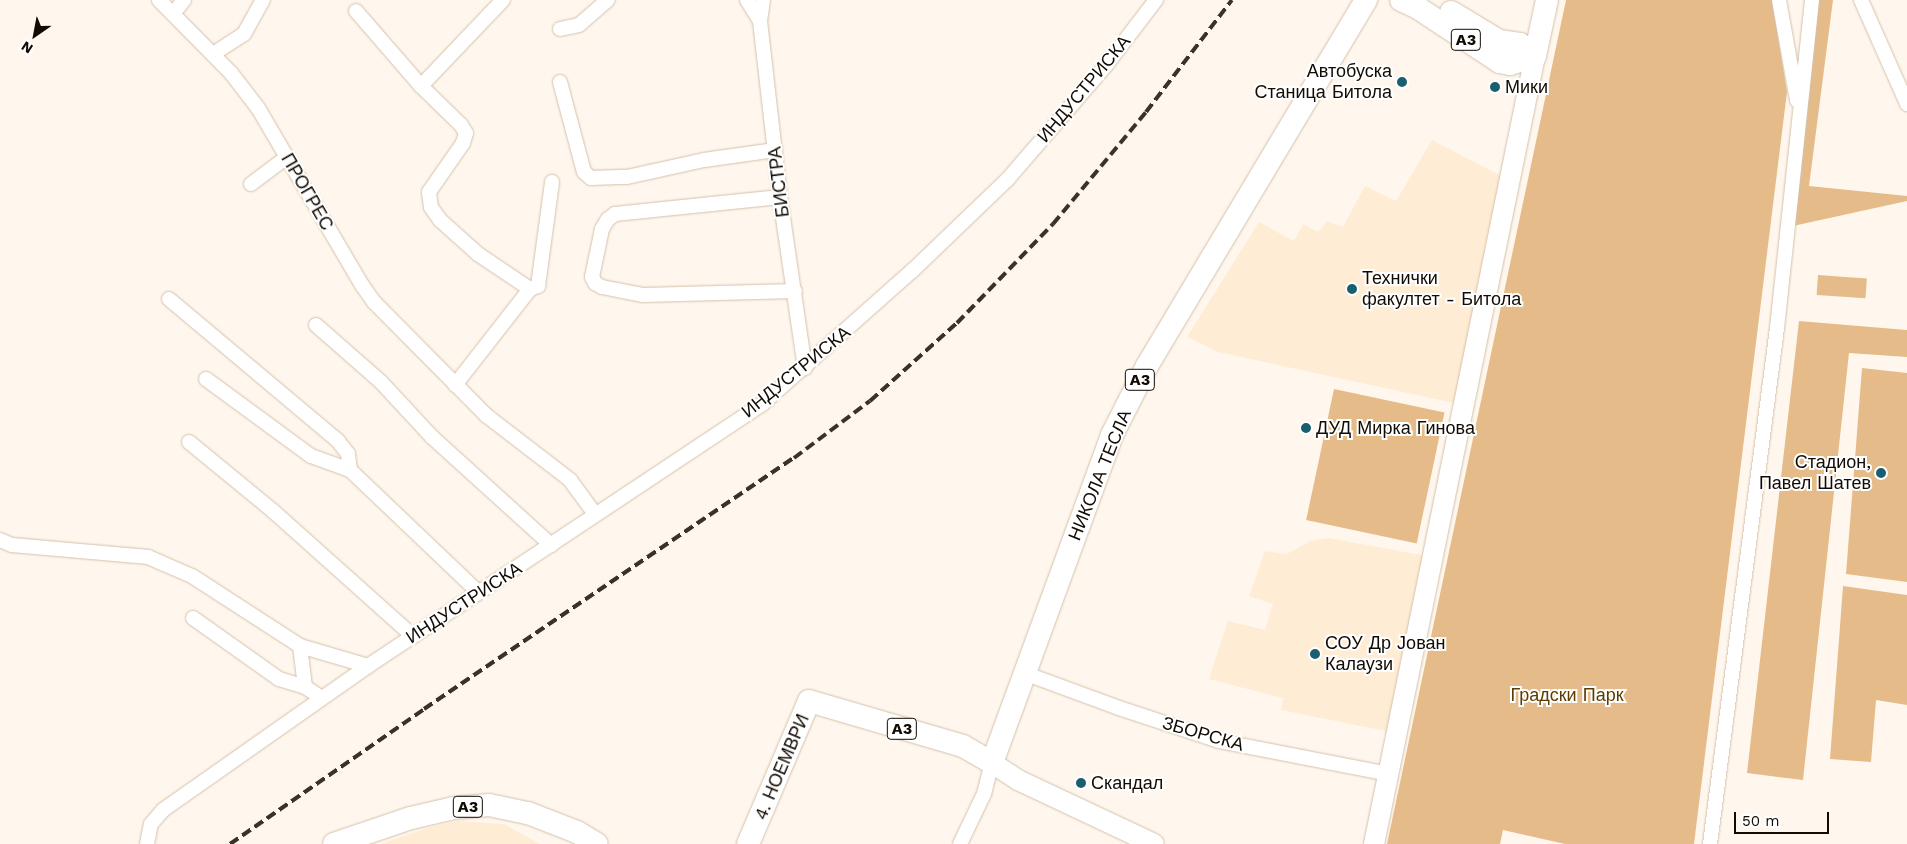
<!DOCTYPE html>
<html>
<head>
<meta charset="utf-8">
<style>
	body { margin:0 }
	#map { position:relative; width:1907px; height:844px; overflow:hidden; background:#fff7ee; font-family:"Work Sans",sans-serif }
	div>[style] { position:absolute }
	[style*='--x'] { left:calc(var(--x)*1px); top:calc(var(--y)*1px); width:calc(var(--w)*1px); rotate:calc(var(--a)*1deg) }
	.built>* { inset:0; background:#ffecd4 }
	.green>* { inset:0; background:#e5bc89; transform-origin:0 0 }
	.roads { filter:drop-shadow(0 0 1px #d4c1ab) drop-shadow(0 0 1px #d4c1ab) }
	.street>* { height:14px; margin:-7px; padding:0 7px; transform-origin:7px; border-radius:7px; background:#fff }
	.secondary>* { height:20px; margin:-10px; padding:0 10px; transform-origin:10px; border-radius:10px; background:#fff }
	.primary>* { height:22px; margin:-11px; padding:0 11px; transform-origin:11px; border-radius:11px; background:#fff }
	.rail>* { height:4px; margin-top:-2px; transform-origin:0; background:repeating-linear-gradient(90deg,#38322b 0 10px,transparent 0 15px) }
	.dots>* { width:14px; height:14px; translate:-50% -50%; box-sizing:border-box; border:2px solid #fff; border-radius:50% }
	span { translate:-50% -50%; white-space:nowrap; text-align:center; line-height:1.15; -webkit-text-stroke:4px #fff; paint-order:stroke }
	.shield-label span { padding:1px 4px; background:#fff; border:1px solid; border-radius:4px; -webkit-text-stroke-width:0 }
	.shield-label { font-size:16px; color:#110b04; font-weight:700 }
	.poi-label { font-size:18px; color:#110b04 }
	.right { translate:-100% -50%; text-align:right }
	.left { translate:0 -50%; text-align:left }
	.street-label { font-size:18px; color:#110b04 }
	.park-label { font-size:18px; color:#5d3b00 }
	.north { position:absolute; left:10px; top:10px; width:50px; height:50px; -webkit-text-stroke:4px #fff; paint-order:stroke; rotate:213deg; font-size:14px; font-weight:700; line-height:20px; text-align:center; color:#110b04 }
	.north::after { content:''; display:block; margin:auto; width:18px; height:22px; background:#110b04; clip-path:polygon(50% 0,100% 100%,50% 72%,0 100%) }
	.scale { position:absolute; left:1734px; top:812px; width:95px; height:22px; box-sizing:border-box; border:2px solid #110b04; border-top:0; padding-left:6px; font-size:15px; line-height:18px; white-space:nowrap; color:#110b04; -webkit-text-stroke:4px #fff; paint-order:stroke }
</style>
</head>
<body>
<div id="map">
	<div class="built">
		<i style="clip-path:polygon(1432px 140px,1509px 180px,1463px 405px,1218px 352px,1187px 337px,1259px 222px,1294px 241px,1303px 224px,1318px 232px,1327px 221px,1343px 227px,1365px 186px,1396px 201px)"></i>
		<i style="clip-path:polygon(1329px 538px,1432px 557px,1396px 733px,1281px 710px,1283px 698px,1209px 679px,1228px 621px,1265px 630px,1273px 604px,1249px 596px,1265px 551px,1287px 554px,1310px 541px)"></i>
		<i style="clip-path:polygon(458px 821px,504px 824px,540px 844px,381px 844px,427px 828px)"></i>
	</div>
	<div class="green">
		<i style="clip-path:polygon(1566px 0,1772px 0,1787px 92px,1694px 844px,1565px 844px,1503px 830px,1500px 844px,1387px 844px)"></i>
		<i style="clip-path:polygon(1818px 0,1833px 0,1809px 186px,1907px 196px,1907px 201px,1793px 226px)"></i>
		<i style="left:1818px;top:275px;width:49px;height:20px;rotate:4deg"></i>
		<i style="clip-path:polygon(1799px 321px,1907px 330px,1907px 357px,1849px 353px,1803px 780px,1747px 773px)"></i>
		<i style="clip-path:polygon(1862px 368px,1907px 373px,1907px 582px,1846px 574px)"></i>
		<i style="left:1334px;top:389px;width:113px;height:134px;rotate:12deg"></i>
		<i style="clip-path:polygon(1843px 586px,1907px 595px,1907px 705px,1876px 700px,1871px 762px,1830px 759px)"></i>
	</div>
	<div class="roads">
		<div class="street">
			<i style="--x:159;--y:0;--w:103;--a:45.4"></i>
			<i style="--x:231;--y:73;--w:44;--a:52.4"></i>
			<i style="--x:258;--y:108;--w:205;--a:59.6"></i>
			<i style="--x:362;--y:285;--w:21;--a:55"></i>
			<i style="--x:374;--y:302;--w:161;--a:45.3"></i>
			<i style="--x:487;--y:416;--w:105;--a:37.6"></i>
			<i style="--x:570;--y:480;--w:42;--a:53.7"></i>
			<i style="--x:747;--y:0;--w:25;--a:58"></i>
			<i style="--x:760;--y:21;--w:177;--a:83.5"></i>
			<i style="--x:780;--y:197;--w:173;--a:81.7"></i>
			<i style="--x:1779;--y:0;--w:102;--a:79.8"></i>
			<i style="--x:1861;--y:0;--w:114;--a:66.1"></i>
			<i style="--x:356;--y:11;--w:99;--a:49.1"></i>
			<i style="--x:173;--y:14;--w:18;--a:-52"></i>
			<i style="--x:760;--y:21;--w:21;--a:-82"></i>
			<i style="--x:560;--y:29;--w:19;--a:-12"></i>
			<i style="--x:579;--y:25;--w:38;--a:-41"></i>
			<i style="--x:213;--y:54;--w:37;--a:-33"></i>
			<i style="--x:244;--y:34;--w:39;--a:-61"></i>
			<i style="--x:560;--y:82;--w:93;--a:75.1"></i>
			<i style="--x:584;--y:172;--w:9;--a:41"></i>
			<i style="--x:591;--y:178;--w:36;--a:-2"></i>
			<i style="--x:627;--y:177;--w:79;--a:-12.4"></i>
			<i style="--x:704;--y:160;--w:72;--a:-8"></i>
			<i style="--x:251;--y:184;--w:45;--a:-36.9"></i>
			<i style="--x:780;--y:197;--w:166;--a:174.1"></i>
			<i style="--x:615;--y:214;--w:9;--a:144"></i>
			<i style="--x:608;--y:219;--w:12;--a:121"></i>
			<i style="--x:602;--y:229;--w:49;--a:101.8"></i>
			<i style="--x:592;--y:277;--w:7;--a:63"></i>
			<i style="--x:595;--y:283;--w:8;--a:30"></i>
			<i style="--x:602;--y:287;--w:42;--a:11"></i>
			<i style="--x:643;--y:295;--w:152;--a:-1.5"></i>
			<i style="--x:530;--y:289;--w:9;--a:-21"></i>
			<i style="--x:538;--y:286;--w:105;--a:-82.3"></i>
			<i style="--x:169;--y:299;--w:221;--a:40"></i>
			<i style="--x:338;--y:441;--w:16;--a:52"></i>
			<i style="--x:348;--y:454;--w:16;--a:83"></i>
			<i style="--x:316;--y:325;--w:86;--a:41.2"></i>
			<i style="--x:381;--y:382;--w:75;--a:47.2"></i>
			<i style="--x:432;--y:437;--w:161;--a:42.2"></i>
			<i style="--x:206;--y:379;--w:130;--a:36.3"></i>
			<i style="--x:311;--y:456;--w:41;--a:19.7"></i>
			<i style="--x:350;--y:470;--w:178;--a:43.6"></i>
			<i style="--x:455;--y:385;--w:122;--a:-52"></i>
			<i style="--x:530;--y:289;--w:63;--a:-146.1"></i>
			<i style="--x:478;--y:254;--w:51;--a:-138.2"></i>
			<i style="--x:440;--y:220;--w:16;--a:-125"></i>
			<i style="--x:431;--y:207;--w:15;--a:-98"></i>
			<i style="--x:429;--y:192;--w:60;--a:-55.2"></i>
			<i style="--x:463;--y:143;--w:10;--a:-73"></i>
			<i style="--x:466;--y:133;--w:9;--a:-122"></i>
			<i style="--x:461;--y:125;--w:56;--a:-135.7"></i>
			<i style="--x:421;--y:86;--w:119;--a:-46.4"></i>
			<i style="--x:189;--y:442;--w:109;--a:39.4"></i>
			<i style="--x:273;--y:511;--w:188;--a:41.8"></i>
			<i style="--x:0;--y:540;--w:13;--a:23"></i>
			<i style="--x:12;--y:545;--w:137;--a:5"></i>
			<i style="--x:148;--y:557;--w:48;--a:23.4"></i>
			<i style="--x:192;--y:576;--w:129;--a:32.9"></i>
			<i style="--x:300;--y:646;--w:71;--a:16.4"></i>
			<i style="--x:193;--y:618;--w:105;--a:35.3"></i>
			<i style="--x:279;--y:679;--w:27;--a:17"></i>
			<i style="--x:305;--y:687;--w:20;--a:33"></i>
			<i style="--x:300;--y:646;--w:41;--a:83"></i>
			<i style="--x:1024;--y:673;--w:101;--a:20.2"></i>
			<i style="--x:1119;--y:708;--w:105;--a:18.3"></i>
			<i style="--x:1219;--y:741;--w:172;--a:11"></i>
			<i style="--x:147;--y:844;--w:20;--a:-79"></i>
			<i style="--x:151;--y:824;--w:18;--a:-49"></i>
			<i style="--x:163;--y:810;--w:251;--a:-35.1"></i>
			<i style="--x:368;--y:666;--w:473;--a:-33.6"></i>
			<i style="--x:762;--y:404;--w:200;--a:-41.6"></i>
			<i style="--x:912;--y:271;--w:132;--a:-43.8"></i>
			<i style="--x:1007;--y:180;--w:153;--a:-49.2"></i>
			<i style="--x:1107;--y:64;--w:81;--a:-52.6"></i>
			<i style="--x:960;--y:844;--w:55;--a:-64.4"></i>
			<i style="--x:984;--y:794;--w:32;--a:-76"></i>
			<i style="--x:1710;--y:844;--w:520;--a:-82.6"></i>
			<i style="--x:1777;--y:328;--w:330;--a:-83.9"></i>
		</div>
		<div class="secondary">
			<i style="--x:992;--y:763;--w:31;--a:33"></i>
			<i style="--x:1018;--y:780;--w:150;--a:25.2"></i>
			<i style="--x:1374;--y:844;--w:804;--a:-78.45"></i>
		</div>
		<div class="primary">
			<i style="--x:1401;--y:0;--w:19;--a:25"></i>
			<i style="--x:1418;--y:8;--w:98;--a:33.4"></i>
			<i style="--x:1500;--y:62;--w:10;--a:11"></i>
			<i style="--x:1510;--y:64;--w:26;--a:-18"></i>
			<i style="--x:1451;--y:12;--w:56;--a:31.1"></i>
			<i style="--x:1499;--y:41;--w:21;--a:8"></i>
			<i style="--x:1520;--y:44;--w:19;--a:39"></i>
			<i style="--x:1535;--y:56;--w:57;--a:-77.9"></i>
			<i style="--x:334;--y:844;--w:81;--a:-18.7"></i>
			<i style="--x:411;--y:818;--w:44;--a:-13.1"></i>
			<i style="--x:454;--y:808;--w:35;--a:-5"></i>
			<i style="--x:489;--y:805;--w:40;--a:12"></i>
			<i style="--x:528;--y:813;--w:53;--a:21.2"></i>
			<i style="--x:577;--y:832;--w:23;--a:31"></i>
			<i style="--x:748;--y:844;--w:155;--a:-66.9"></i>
			<i style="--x:809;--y:701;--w:160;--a:16.3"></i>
			<i style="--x:963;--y:746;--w:34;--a:30"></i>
			<i style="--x:992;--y:763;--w:349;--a:-69.9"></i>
			<i style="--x:1112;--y:435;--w:77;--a:-63.1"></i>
			<i style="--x:1147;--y:366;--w:427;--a:-59.1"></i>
		</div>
	</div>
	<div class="rail">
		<i style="--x:230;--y:844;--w:236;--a:-34.8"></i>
		<i style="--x:424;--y:709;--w:447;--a:-34.2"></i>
		<i style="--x:794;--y:458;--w:95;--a:-36.9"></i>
		<i style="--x:870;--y:401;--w:117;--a:-41.9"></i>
		<i style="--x:957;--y:323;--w:138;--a:-45.9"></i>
		<i style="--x:1053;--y:224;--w:146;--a:-50.3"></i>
		<i style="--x:1146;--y:112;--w:141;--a:-52.5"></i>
	</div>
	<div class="dots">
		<i style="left:1402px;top:82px;background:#195f70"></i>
		<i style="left:1495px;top:87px;background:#195f70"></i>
		<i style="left:1352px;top:289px;background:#195f70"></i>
		<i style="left:1306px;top:428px;background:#195f70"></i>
		<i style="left:1881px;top:473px;background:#195f70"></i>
		<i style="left:1315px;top:654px;background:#195f70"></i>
		<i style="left:1081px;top:783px;background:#195f70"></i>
	</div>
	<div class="shield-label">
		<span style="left:1466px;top:40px">A3</span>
		<span style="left:1140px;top:380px">A3</span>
		<span style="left:902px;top:729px">A3</span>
		<span style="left:468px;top:807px">A3</span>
	</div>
	<div class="poi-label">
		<span class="right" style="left:1392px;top:82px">Автобуска<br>Станица Битола</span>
		<span class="left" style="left:1505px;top:87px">Мики</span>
		<span class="left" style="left:1362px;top:289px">Технички<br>факултет - Битола</span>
		<span class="left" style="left:1316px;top:428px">ДУД Мирка Гинова</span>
		<span class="right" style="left:1871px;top:473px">Стадион,<br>Павел Шатев</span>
		<span class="left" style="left:1325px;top:654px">СОУ Др Јован<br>Калаузи</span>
		<span class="left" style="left:1091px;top:783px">Скандал</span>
	</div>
	<div class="street-label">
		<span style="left:1084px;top:89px;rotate:-50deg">ИНДУСТРИСКА</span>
		<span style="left:779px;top:182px;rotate:-97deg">БИСТРА</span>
		<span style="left:307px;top:192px;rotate:60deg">ПРОГРЕС</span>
		<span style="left:796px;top:372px;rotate:-39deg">ИНДУСТРИСКА</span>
		<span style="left:1100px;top:475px;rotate:-68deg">НИКОЛА ТЕСЛА</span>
		<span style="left:464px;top:603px;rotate:-33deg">ИНДУСТРИСКА</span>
		<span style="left:1203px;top:734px;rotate:16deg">ЗБОРСКА</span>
		<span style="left:782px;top:767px;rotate:-67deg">4. НОЕМВРИ</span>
	</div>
	<div class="park-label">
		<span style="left:1567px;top:695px">Градски Парк</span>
	</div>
	<div class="north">N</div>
	<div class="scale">50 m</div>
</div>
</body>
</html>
